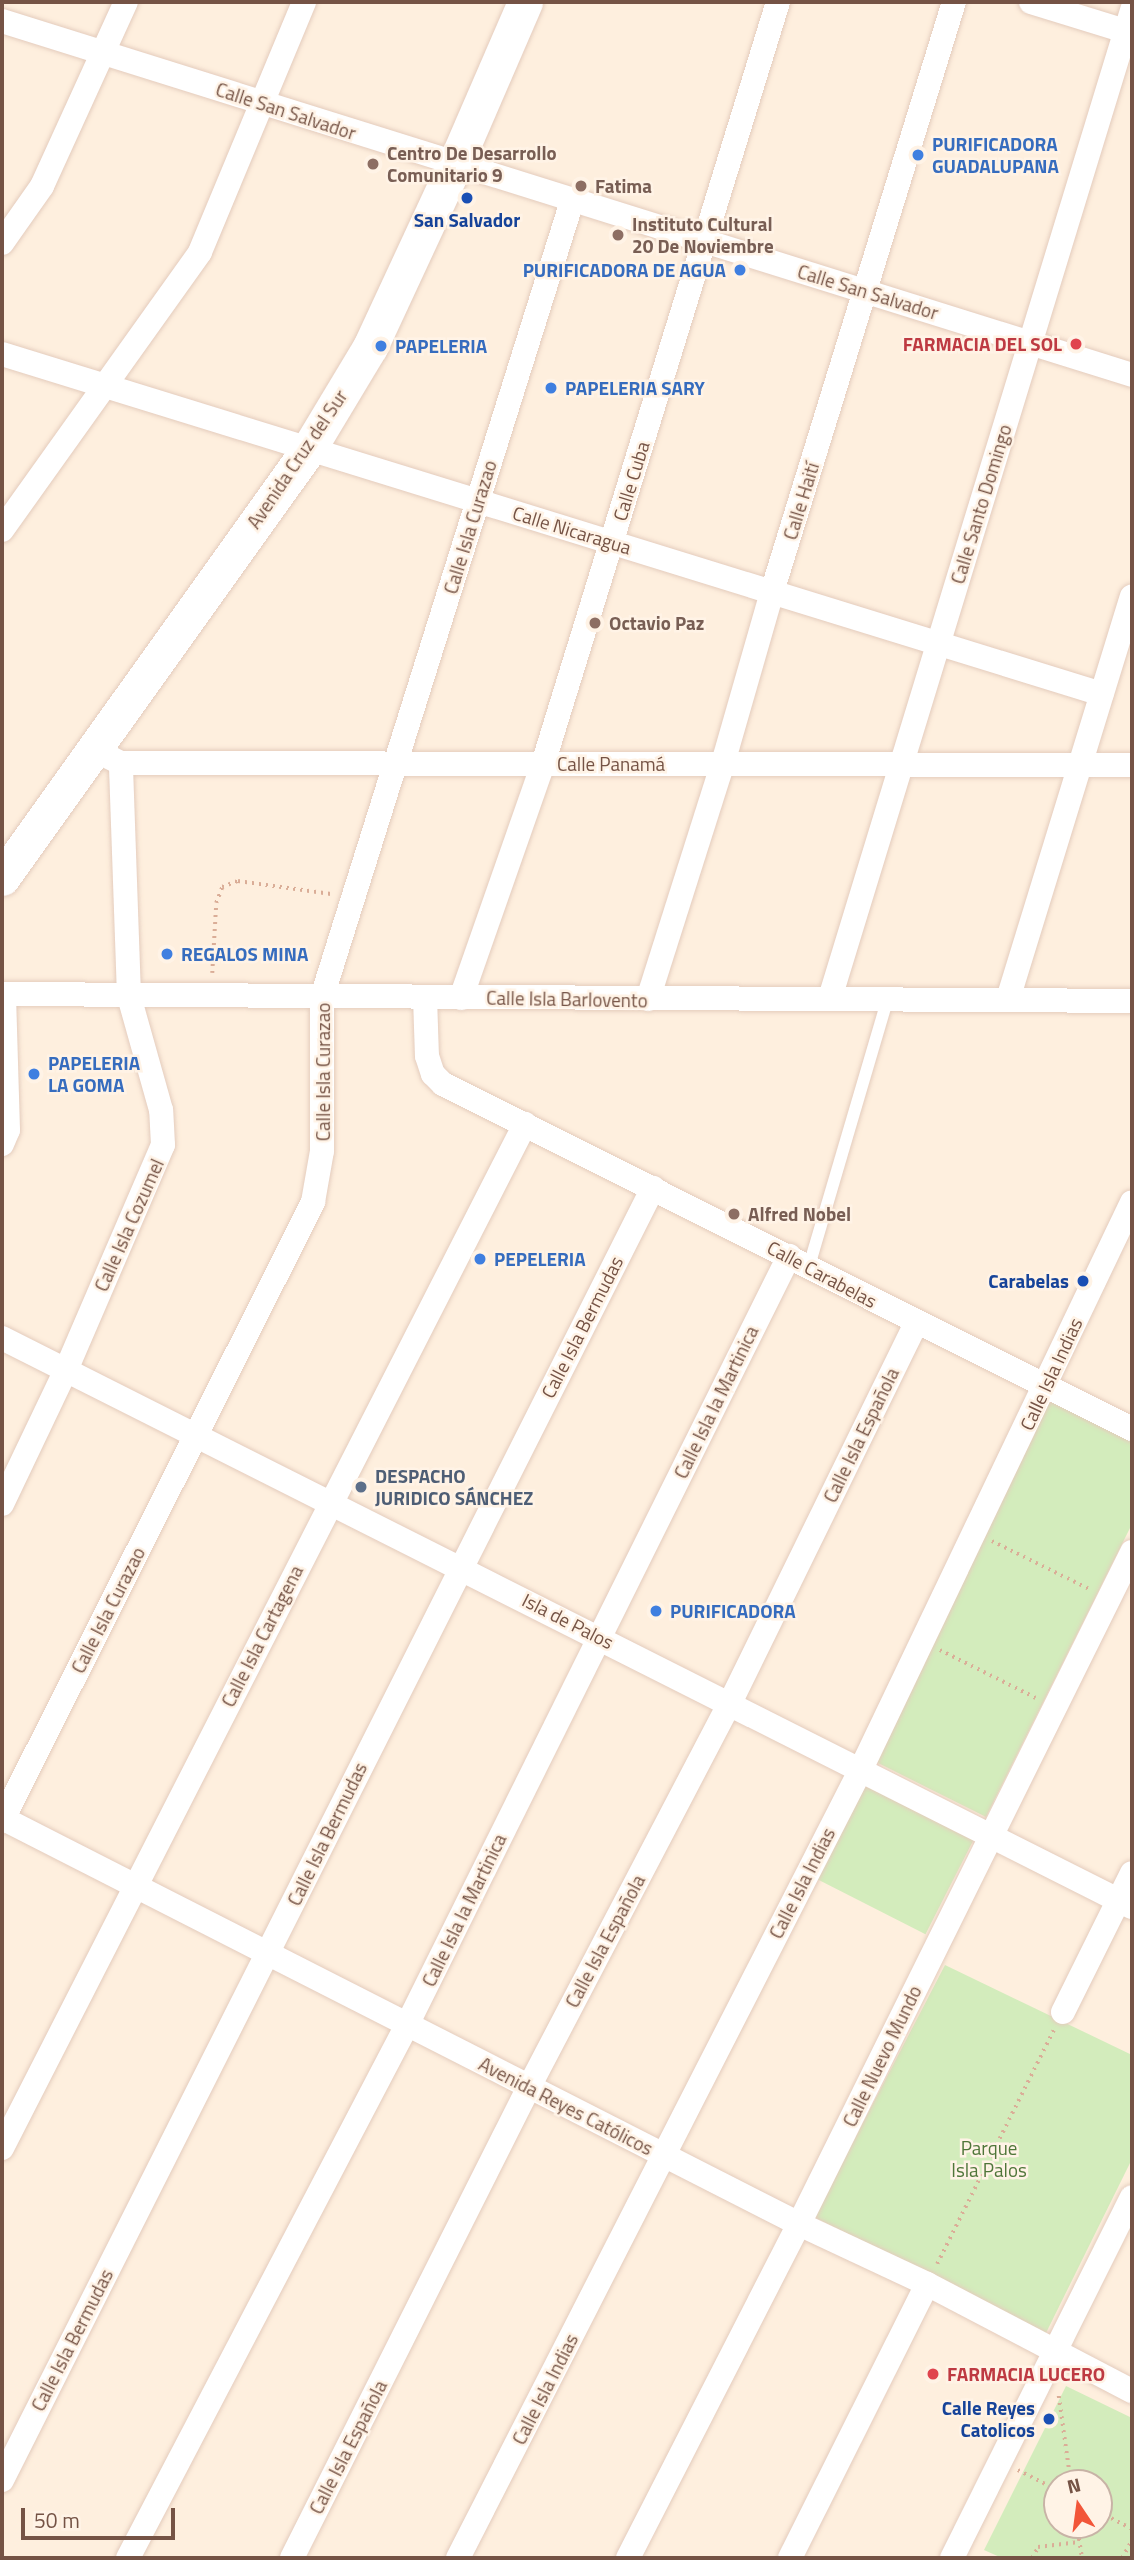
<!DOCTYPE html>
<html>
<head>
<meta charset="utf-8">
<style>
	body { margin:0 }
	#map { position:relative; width:1134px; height:2560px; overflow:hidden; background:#feefde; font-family:"Titillium Web",sans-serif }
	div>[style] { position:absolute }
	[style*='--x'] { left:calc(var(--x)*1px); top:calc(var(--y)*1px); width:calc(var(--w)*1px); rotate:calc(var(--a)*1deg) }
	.green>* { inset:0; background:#d3ecbc; transform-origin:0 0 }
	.path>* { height:3.5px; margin-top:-1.75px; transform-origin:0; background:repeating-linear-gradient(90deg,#daad97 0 2px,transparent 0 7px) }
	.roads { filter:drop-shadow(0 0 2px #e4ccbd) drop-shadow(0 0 2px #e4ccbd) }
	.service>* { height:12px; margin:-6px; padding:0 6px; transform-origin:6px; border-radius:6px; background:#fff }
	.minor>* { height:24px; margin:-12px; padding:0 12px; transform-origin:12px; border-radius:12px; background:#fff }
	.secondary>* { height:35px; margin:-17.5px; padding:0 17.5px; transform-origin:17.5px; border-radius:17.5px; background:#fff }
	.dots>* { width:19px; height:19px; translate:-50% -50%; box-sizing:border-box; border:4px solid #fff3e6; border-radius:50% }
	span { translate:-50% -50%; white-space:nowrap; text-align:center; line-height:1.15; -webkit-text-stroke:5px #fff3e6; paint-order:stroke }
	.street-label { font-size:19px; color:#755345 }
	.shop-label { font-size:19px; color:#366cbe; font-weight:700 }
	.left { translate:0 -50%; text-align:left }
	.right { translate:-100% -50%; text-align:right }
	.education-label { font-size:19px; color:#785e54; font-weight:700 }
	.transit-label { font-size:19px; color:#164399; font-weight:700 }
	.health-label { font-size:19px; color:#be3a42; font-weight:700 }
	.service-label { font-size:19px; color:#4e5e75; font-weight:700 }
	.park-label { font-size:19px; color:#4f7639 }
	.frame { position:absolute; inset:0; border:4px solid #755345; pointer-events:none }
	.north { position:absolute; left:1043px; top:2469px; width:70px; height:70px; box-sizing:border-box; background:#fff3e6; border:2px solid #c8b3a6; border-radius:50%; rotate:347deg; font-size:19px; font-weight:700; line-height:28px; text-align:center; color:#755345 }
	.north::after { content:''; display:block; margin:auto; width:24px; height:32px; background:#f25639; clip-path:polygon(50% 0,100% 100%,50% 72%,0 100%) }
	.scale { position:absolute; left:21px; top:2508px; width:154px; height:32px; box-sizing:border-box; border:4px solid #755345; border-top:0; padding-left:9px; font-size:21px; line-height:24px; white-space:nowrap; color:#755345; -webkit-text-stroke:5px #fff3e6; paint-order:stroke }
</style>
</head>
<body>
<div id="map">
	<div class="green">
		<i style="clip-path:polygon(1049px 1401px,1132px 1441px,1132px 1524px,986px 1817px,876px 1762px)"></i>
		<i style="left:864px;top:1784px;width:123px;height:106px;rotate:27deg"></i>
		<i style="clip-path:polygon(945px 1965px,1132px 2055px,1132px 2159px,1046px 2333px,814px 2217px)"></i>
		<i style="clip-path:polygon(evenodd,1066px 2386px,1132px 2418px,1132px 2558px,1002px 2558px,984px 2550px,1066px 2386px,1057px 2483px,1099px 2483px,1099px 2525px,1057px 2525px,1057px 2483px)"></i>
	</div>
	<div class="path">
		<i style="--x:212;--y:973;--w:70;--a:-86.7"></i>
		<i style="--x:216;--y:903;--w:17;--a:-69"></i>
		<i style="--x:222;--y:887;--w:17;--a:-21"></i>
		<i style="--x:238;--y:881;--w:94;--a:8"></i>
		<i style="--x:992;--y:1541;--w:108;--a:26.3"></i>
		<i style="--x:940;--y:1650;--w:107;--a:26.6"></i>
		<i style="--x:937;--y:2264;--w:263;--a:-63.5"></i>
		<i style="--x:1059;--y:2396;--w:88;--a:82.1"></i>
		<i style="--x:1018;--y:2470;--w:44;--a:27.1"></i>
		<i style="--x:1099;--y:2512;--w:37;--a:27"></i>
		<i style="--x:1077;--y:2525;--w:33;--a:81"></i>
		<i style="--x:1032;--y:2558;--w:13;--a:-61"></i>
		<i style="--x:1038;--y:2547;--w:41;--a:-7"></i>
		<i style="--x:1122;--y:2558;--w:21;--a:-61"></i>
	</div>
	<div class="roads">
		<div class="service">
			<i style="--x:809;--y:1266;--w:279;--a:-73.6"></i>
		</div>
		<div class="minor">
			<i style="--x:1031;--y:2;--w:106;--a:17.1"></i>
			<i style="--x:2;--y:21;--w:1184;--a:17.39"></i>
			<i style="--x:2;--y:243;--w:70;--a:-54.9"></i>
			<i style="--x:42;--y:186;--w:202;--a:-65.5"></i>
			<i style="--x:2;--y:354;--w:1151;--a:17.18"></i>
			<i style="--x:2;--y:530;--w:341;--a:-54.5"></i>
			<i style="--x:200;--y:252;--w:271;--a:-67.4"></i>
			<i style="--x:93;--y:749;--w:31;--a:27"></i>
			<i style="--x:121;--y:763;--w:1011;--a:0.11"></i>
			<i style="--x:2;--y:994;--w:1130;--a:0.35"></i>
			<i style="--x:425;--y:997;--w:59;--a:88.1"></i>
			<i style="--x:427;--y:1056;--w:19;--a:72"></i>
			<i style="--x:433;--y:1074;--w:14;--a:45"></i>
			<i style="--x:443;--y:1084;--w:771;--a:26.6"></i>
			<i style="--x:461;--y:998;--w:248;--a:-70.7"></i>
			<i style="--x:543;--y:764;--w:797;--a:-72.86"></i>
			<i style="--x:830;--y:998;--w:1033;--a:-73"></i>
			<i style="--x:648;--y:999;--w:248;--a:-72.4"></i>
			<i style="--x:723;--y:763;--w:178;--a:-74"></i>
			<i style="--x:772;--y:592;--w:617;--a:-72.86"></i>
			<i style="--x:1008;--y:999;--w:421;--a:-72.9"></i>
			<i style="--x:2;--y:1144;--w:15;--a:-67"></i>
			<i style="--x:8;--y:1130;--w:136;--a:-91.7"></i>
			<i style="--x:2;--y:1338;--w:1265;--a:26.73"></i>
			<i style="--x:2;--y:1504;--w:148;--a:-64.5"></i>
			<i style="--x:66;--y:1370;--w:245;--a:-66.7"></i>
			<i style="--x:163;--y:1145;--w:35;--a:-93"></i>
			<i style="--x:161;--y:1110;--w:118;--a:-105.7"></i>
			<i style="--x:129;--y:996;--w:233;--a:-92"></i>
			<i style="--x:2;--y:1818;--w:894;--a:26.99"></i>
			<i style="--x:799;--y:2224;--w:141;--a:25.1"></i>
			<i style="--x:927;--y:2284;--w:231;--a:27.6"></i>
			<i style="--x:2;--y:1821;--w:693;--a:-63.32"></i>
			<i style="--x:313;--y:1202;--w:52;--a:-80"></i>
			<i style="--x:322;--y:1151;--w:154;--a:-90"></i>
			<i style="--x:322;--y:997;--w:834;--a:-72.56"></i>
			<i style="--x:1063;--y:2012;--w:155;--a:-63.6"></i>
			<i style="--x:2;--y:2148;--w:1150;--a:-62.94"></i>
			<i style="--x:2;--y:2480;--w:1447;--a:-63.26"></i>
			<i style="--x:128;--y:2558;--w:602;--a:-62.37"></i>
			<i style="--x:407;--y:2025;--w:859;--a:-63.58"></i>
			<i style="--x:292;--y:2558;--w:527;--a:-63.29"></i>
			<i style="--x:529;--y:2087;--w:433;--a:-62.4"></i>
			<i style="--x:730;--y:1703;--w:422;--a:-63.9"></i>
			<i style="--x:458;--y:2558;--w:886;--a:-62.94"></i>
			<i style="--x:861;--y:1769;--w:628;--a:-64.45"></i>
			<i style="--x:628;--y:2558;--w:375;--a:-62.9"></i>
			<i style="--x:799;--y:2224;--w:750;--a:-63.64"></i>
			<i style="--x:790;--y:2558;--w:306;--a:-63.4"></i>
			<i style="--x:952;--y:2558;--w:403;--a:-63.5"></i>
		</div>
		<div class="secondary">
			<i style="--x:2;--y:878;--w:526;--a:-54.44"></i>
			<i style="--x:308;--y:450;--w:120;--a:-59"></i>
			<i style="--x:370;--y:347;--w:202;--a:-65.1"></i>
			<i style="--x:455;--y:164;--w:176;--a:-66.6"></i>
		</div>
	</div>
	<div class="dots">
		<i style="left:918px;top:155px;background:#3f7fe0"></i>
		<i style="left:373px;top:164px;background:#8d6e63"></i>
		<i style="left:581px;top:186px;background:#8d6e63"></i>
		<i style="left:467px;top:198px;background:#1a4fb4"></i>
		<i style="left:618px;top:235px;background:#8d6e63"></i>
		<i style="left:740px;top:270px;background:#3f7fe0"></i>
		<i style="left:1076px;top:344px;background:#e0444e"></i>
		<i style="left:381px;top:346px;background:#3f7fe0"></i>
		<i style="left:551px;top:388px;background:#3f7fe0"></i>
		<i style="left:595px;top:623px;background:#8d6e63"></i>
		<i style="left:167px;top:954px;background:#3f7fe0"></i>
		<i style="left:34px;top:1074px;background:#3f7fe0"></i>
		<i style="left:734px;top:1214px;background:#8d6e63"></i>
		<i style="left:480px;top:1259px;background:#3f7fe0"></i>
		<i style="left:1083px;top:1281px;background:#1a4fb4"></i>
		<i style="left:361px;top:1487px;background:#5c6f8a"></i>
		<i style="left:656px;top:1611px;background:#3f7fe0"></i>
		<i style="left:933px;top:2374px;background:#e0444e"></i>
		<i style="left:1049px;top:2419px;background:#1a4fb4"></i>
	</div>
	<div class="street-label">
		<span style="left:286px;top:111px;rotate:18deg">Calle San Salvador</span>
		<span style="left:868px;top:292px;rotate:17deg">Calle San Salvador</span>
		<span style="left:297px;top:459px;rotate:-56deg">Avenida Cruz del Sur</span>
		<span style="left:631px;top:481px;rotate:-73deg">Calle Cuba</span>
		<span style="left:801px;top:501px;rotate:-73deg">Calle Haití</span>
		<span style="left:981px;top:504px;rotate:-73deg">Calle Santo Domingo</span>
		<span style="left:470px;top:527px;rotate:-73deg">Calle Isla Curazao</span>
		<span style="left:572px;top:530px;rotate:17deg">Calle Nicaragua</span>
		<span style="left:611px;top:764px">Calle Panamá</span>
		<span style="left:567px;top:999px;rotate:1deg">Calle Isla Barlovento</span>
		<span style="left:323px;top:1072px;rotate:-90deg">Calle Isla Curazao</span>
		<span style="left:129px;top:1225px;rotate:-66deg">Calle Isla Cozumel</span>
		<span style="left:822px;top:1274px;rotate:28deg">Calle Carabelas</span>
		<span style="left:582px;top:1327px;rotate:-63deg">Calle Isla Bermudas</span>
		<span style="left:1051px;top:1374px;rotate:-65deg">Calle Isla Indias</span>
		<span style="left:716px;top:1402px;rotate:-64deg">Calle Isla la Martinica</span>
		<span style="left:861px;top:1435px;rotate:-64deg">Calle Isla Española</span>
		<span style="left:108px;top:1610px;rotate:-63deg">Calle Isla Curazao</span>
		<span style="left:568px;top:1621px;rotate:27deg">Isla de Palos</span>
		<span style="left:262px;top:1636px;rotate:-63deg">Calle Isla Cartagena</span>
		<span style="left:327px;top:1834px;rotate:-64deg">Calle Isla Bermudas</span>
		<span style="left:802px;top:1883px;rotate:-63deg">Calle Isla Indias</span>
		<span style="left:464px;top:1910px;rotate:-64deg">Calle Isla la Martinica</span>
		<span style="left:605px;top:1941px;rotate:-62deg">Calle Isla Española</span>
		<span style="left:882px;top:2056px;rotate:-64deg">Calle Nuevo Mundo</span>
		<span style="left:566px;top:2106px;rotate:27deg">Avenida Reyes Católicos</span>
		<span style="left:72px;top:2340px;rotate:-63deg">Calle Isla Bermudas</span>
		<span style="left:545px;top:2389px;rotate:-63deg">Calle Isla Indias</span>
		<span style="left:348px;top:2447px;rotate:-63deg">Calle Isla Española</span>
	</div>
	<div class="shop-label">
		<span class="left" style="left:932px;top:155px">PURIFICADORA<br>GUADALUPANA</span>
		<span class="right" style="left:726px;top:270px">PURIFICADORA DE AGUA</span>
		<span class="left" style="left:395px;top:346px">PAPELERIA</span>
		<span class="left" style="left:565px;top:388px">PAPELERIA SARY</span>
		<span class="left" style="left:181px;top:954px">REGALOS MINA</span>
		<span class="left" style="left:48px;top:1074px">PAPELERIA<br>LA GOMA</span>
		<span class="left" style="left:494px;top:1259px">PEPELERIA</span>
		<span class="left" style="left:670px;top:1611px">PURIFICADORA</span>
	</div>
	<div class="education-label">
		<span class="left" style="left:387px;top:164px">Centro De Desarrollo<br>Comunitario 9</span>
		<span class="left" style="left:595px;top:186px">Fatima</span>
		<span class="left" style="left:632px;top:235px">Instituto Cultural<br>20 De Noviembre</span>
		<span class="left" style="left:609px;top:623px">Octavio Paz</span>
		<span class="left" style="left:748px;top:1214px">Alfred Nobel</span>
	</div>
	<div class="transit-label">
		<span style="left:467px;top:220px">San Salvador</span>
		<span class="right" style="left:1069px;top:1281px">Carabelas</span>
		<span class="right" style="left:1035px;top:2419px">Calle Reyes<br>Catolicos</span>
	</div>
	<div class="health-label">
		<span class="right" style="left:1062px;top:344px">FARMACIA DEL SOL</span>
		<span class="left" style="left:947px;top:2374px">FARMACIA LUCERO</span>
	</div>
	<div class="service-label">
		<span class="left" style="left:375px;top:1487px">DESPACHO<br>JURIDICO SÁNCHEZ</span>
	</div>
	<div class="park-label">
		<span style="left:989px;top:2159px">Parque<br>Isla Palos</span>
	</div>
	<div class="frame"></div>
	<div class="north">N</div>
	<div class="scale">50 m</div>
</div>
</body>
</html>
